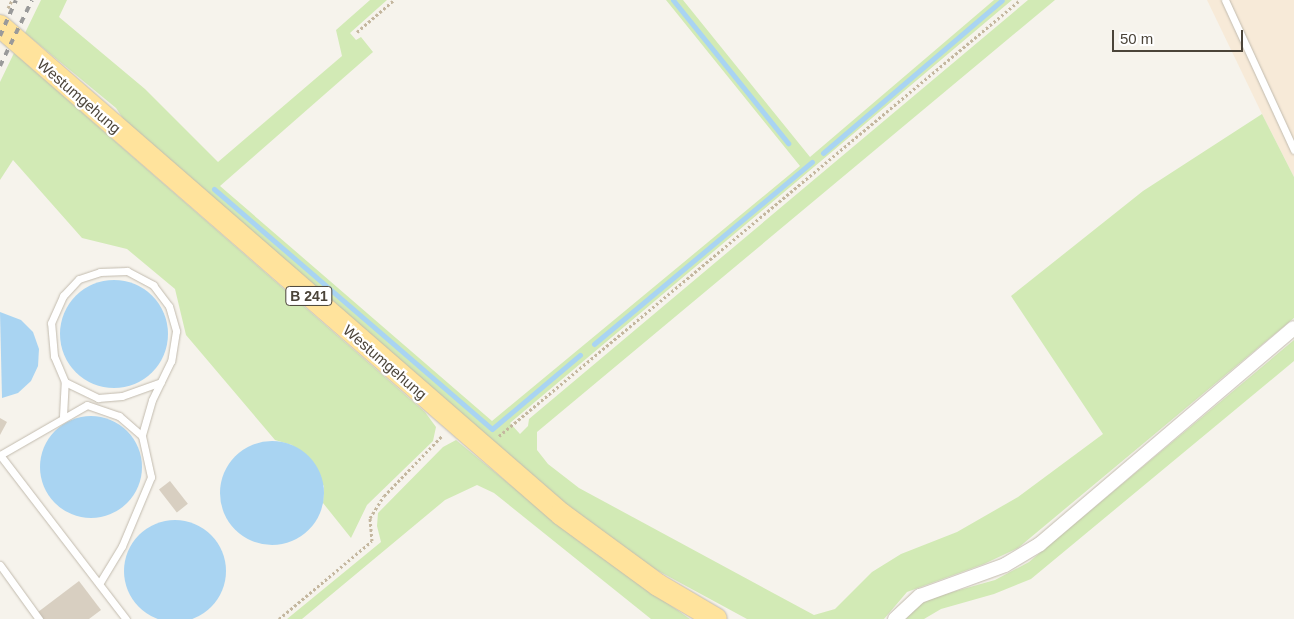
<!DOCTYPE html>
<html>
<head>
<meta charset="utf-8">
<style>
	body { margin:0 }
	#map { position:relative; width:1294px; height:619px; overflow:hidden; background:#f6f3ec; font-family:Helvetica,sans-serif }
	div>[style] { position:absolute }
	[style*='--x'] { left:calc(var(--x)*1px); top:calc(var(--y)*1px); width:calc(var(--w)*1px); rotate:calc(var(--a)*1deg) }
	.commercial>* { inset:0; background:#f7ead8 }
	.green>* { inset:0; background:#d2eab5 }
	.water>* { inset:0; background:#a9d4f2 }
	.round { border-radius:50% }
	.stream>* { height:5px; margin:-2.5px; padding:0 2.5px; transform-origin:2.5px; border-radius:2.5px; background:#a9d4f2 }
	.building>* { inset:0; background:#d8cfc1; transform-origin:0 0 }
	.path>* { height:3px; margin-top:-1.5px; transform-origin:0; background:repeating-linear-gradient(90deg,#c4b79f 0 2.5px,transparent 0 5px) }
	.roads { filter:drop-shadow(0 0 1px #c2bbae) drop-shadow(0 0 1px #c2bbae) }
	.service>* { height:7px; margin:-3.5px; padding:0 3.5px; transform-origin:3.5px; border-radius:3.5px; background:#fff }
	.minor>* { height:14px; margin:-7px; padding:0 7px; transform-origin:7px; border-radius:7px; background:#fff }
	.primary>* { height:22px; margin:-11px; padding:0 11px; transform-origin:11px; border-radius:11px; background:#ffe39c }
	.rail>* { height:4px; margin-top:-2px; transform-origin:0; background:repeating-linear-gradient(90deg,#9a9a9a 0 6px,transparent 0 12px) }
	span { translate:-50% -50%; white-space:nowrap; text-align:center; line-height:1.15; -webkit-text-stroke:4.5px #fff; paint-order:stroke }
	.shield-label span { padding:1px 4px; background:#fff; border:1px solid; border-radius:4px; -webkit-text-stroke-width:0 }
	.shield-label { font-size:14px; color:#4b4439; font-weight:700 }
	.street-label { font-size:15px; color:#4b4439 }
	.scale { position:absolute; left:1112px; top:30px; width:131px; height:22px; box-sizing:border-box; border:2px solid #4b4439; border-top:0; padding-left:6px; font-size:15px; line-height:18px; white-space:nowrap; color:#4b4439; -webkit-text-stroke:4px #fff; paint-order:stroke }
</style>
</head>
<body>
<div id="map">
	<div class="commercial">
		<i style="clip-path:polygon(1207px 0,1294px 0,1294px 177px,1262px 114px)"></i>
	</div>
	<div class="green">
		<i style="clip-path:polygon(41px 0,67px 0,59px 17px,145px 89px,218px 162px,342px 56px,336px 30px,370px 0,387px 0,350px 33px,356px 40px,361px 37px,373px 52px,220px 186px,492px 421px,800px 166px,666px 0,683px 0,810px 157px,994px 0,1012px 0,510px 423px,520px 434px,528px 426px,529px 419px,1028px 0,1055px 0,537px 432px,537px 450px,548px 464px,579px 488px,814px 615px,835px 609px,872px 572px,901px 554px,957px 532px,1018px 497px,1103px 434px,1011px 296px,1143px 191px,1262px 114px,1294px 177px,1294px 318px,1018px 548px,984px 564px,907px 592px,884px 619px,747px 619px,651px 567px,596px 529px,530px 475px,124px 120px,116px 108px,25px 33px)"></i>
		<i style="clip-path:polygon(14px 53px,425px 412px,436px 427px,433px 441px,367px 505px,351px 538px,323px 503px,324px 486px,292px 445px,275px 440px,186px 335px,175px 289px,127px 249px,82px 238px,13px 160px,0 180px,0 82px)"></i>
		<i style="clip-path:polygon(1294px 340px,1294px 361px,1031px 579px,994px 594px,941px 609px,924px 619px,906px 619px,920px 604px,938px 596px,995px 580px,1029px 562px)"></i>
		<i style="clip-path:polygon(456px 440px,580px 542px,690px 619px,651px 619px,494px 493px,477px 485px,445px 500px,302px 619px,287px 619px,381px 542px,377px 526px,378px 513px,443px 447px)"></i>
	</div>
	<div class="water">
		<i class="round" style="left:60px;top:280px;width:108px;height:108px"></i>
		<i style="clip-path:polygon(0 312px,21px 320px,33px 332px,39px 349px,38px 366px,31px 381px,18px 393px,2px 398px)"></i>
		<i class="round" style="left:40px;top:416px;width:102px;height:102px"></i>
		<i class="round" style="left:220px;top:441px;width:104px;height:104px"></i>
		<i class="round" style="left:124px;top:520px;width:102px;height:102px"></i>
	</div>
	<div class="stream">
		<i style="--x:673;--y:0;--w:184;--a:51.2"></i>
		<i style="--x:823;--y:153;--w:235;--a:-40.5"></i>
		<i style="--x:214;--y:189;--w:367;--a:40.8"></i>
		<i style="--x:492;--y:429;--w:115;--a:-40.1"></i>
		<i style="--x:594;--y:344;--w:284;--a:-39.9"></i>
	</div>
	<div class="building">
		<i style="clip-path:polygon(0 418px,7px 422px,0 435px)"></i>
		<i style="left:170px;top:481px;width:29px;height:14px;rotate:52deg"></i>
		<i style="clip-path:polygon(79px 581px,101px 610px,89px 619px,43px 619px,38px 612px)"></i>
	</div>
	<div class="path">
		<i style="--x:8;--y:8;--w:9;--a:-63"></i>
		<i style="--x:357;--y:32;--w:49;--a:-40.9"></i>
		<i style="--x:499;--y:436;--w:679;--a:-39.92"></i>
		<i style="--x:279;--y:619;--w:121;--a:-40"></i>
		<i style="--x:372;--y:541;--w:23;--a:-95"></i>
		<i style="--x:370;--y:518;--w:26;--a:-58"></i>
		<i style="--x:384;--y:496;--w:83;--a:-46"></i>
	</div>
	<div class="roads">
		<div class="service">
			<i style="--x:1225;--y:0;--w:165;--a:65.3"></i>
			<i style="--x:65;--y:382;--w:37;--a:26"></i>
			<i style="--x:98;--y:398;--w:24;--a:-5"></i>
			<i style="--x:122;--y:396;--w:41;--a:-19.7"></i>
			<i style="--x:63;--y:416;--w:34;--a:-87"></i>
			<i style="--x:65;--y:382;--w:28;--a:-113"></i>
			<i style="--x:54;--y:356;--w:33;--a:-95"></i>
			<i style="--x:51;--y:323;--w:30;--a:-66"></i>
			<i style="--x:63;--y:296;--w:23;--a:-47"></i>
			<i style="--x:79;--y:279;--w:22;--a:-18"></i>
			<i style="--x:100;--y:272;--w:27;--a:-2"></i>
			<i style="--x:127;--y:271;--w:30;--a:28"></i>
			<i style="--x:153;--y:285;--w:26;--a:53"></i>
			<i style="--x:169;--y:306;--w:26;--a:74"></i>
			<i style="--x:176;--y:331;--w:30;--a:99"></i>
			<i style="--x:171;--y:361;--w:43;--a:116"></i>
			<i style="--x:152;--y:400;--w:37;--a:106"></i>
			<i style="--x:0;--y:455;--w:100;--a:-29.9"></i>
			<i style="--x:87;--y:405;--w:34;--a:19"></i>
			<i style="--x:119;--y:416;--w:30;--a:41"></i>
			<i style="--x:142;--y:436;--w:42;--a:77.6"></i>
			<i style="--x:151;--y:477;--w:75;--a:112.8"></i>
			<i style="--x:122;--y:546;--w:44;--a:121.2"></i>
			<i style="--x:0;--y:455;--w:207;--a:52.5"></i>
			<i style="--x:0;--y:565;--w:67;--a:54.2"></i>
		</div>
		<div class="minor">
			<i style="--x:895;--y:619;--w:34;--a:-43"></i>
			<i style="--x:920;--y:596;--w:90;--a:-20"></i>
			<i style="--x:1005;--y:565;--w:41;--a:-31"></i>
			<i style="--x:1040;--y:544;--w:333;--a:-40.4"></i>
		</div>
		<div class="primary">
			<i style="--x:0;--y:26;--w:744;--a:41.02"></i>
			<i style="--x:561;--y:514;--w:120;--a:36.2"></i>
			<i style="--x:658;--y:585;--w:67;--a:30.4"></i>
		</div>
	</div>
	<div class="rail">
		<i style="--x:0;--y:36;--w:39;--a:-66"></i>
		<i style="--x:0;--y:66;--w:73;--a:-64.1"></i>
	</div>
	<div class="shield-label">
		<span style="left:309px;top:296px">B 241</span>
	</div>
	<div class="street-label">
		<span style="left:79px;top:96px;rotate:41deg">Westumgehung</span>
		<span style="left:385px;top:362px;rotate:41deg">Westumgehung</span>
	</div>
	<div class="scale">50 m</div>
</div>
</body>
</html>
